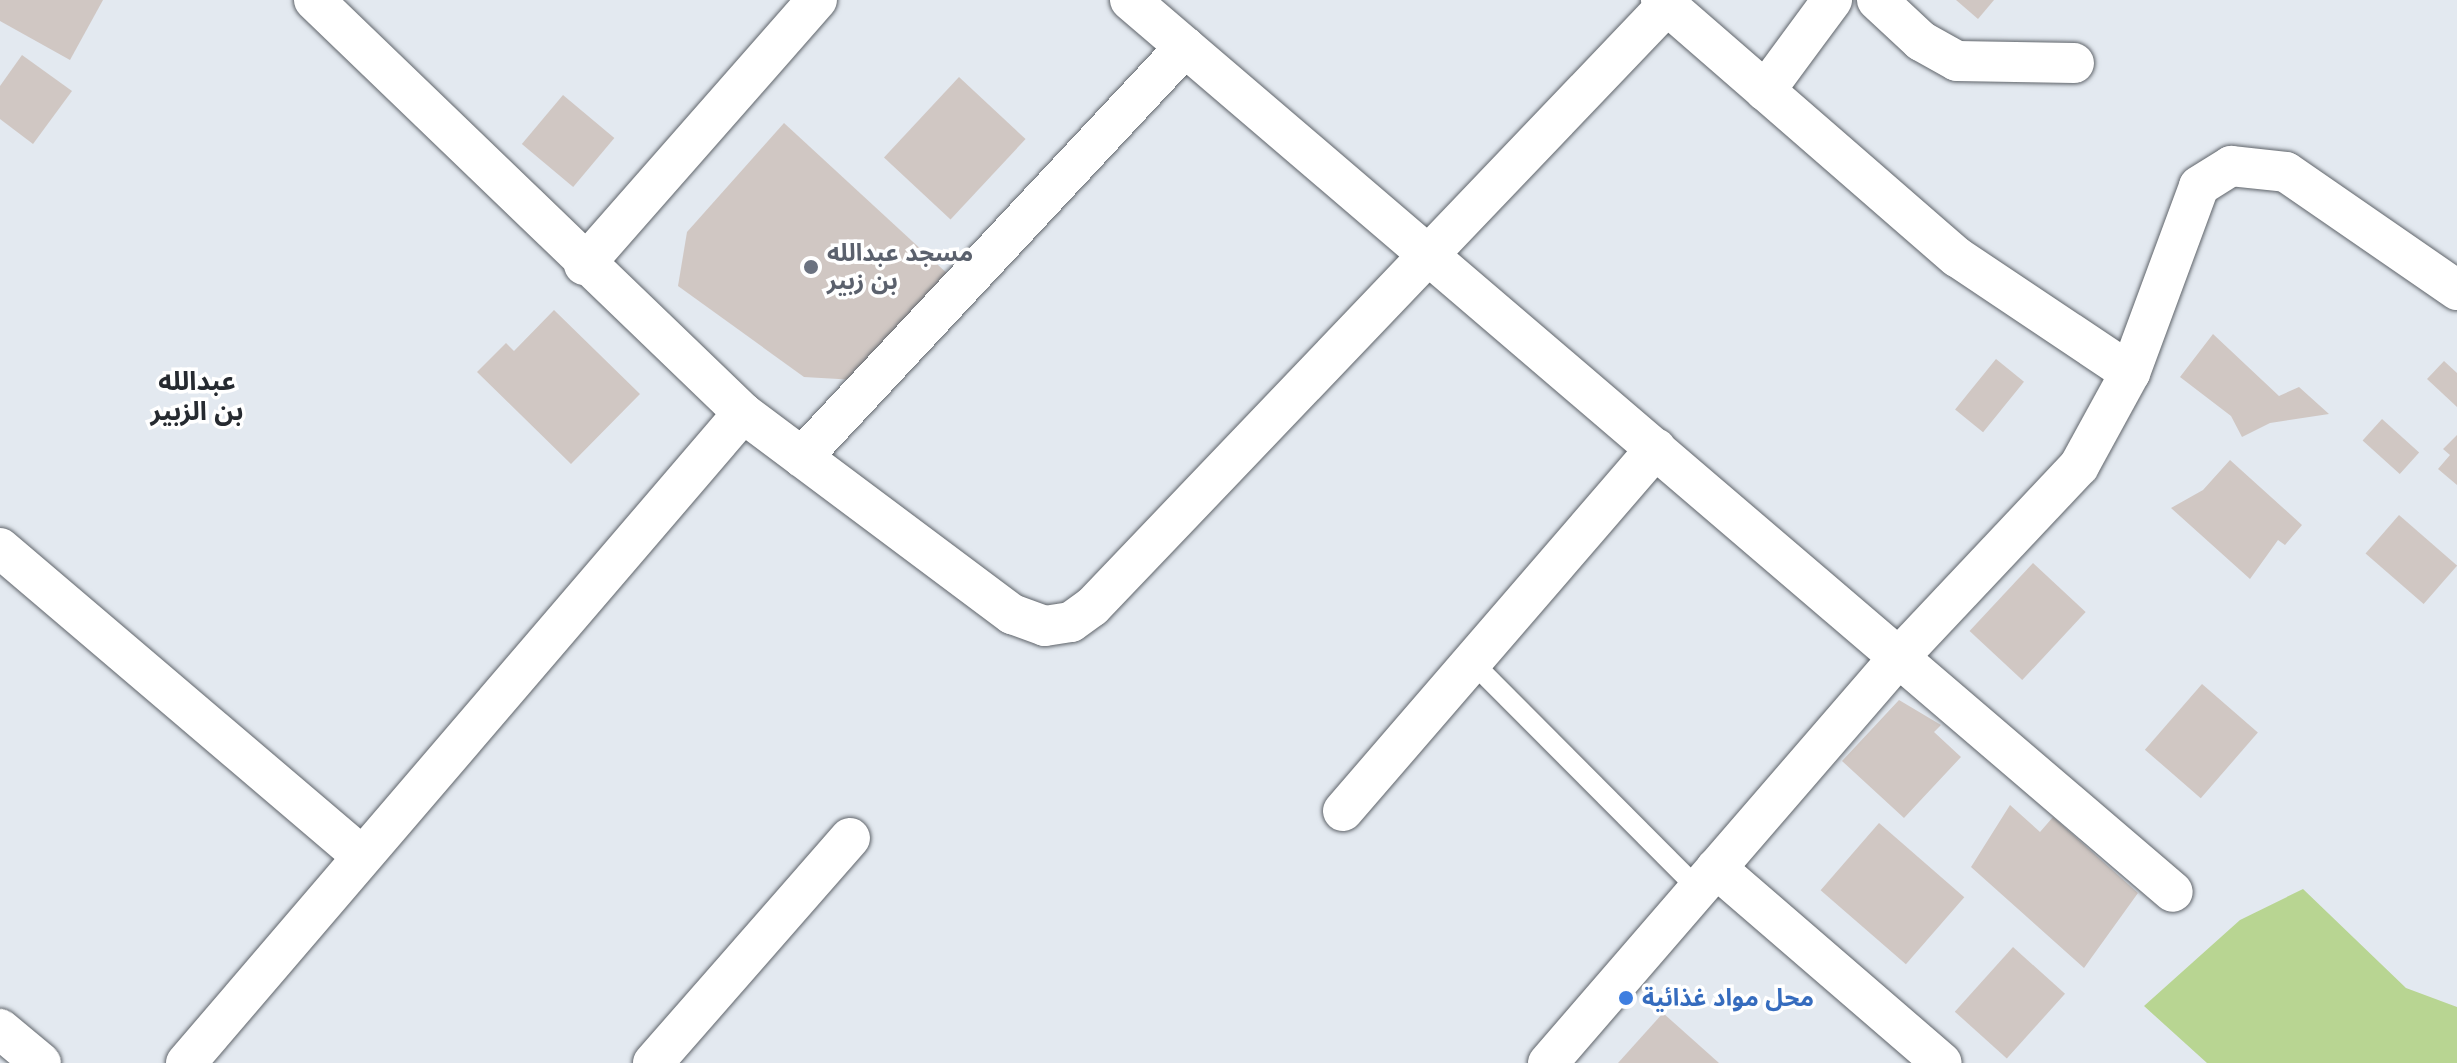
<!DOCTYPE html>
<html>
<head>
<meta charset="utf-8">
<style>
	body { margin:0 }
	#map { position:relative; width:2457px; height:1063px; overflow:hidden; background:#e3e9f0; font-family:Quicksand,"Noto Sans Arabic",sans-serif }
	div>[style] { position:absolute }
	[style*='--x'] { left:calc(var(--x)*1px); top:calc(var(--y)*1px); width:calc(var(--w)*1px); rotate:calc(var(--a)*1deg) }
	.green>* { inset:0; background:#b8d592 }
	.building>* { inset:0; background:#d0c7c3; transform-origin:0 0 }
	.roads { filter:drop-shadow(0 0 2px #5f646a) drop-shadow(0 0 2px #5f646a) }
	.lane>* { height:20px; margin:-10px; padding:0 10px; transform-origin:10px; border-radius:10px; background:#fff }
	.street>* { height:40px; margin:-20px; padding:0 20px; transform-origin:20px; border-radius:20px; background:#fff }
	.dots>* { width:22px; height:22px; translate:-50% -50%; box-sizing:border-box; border:4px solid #fff; border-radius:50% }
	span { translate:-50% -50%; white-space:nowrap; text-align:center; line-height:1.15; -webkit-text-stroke:7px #fff; paint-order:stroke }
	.worship-label { font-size:24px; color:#5b616d; font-weight:700 }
	.left { translate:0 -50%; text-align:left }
	.shop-label { font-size:24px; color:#366cbe; font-weight:700 }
	.neighbourhood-label { font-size:26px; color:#262a30; font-weight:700 }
</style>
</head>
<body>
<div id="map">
	<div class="green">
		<i style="clip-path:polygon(2303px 889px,2406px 988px,2457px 1007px,2457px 1063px,2207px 1063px,2144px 1006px,2240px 920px)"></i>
	</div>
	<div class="building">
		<i style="clip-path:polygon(0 0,103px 0,70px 60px,0 21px)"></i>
		<i style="clip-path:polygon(1956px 0,1994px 0,1978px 19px)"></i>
		<i style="clip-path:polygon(22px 55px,72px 91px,33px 144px,0 119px,0 86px)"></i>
		<i style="left:959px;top:77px;width:91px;height:110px;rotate:43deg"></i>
		<i style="left:563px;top:95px;width:67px;height:64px;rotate:40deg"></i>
		<i style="clip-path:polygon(784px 123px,950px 276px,856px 380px,804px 377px,678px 286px,687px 232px)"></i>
		<i style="clip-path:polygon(554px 310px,640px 394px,571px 464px,477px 372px,506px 343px,514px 351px)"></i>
		<i style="clip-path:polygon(2213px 334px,2279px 396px,2299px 387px,2329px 414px,2270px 423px,2242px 437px,2231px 416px,2180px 377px)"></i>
		<i style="left:1996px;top:359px;width:36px;height:65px;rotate:39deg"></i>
		<i style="clip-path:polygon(2444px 361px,2457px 373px,2457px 407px,2427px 379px)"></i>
		<i style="left:2382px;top:419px;width:50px;height:29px;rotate:42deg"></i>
		<i style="clip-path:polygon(2457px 435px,2457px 485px,2438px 469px,2450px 455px,2443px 449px)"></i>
		<i style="clip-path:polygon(2230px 460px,2302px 525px,2285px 545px,2278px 540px,2250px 579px,2171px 508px,2203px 490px)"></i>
		<i style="left:2399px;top:515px;width:77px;height:51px;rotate:41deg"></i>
		<i style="left:2033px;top:563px;width:72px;height:93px;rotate:43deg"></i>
		<i style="left:2202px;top:684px;width:74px;height:87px;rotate:41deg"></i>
		<i style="clip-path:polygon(1899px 700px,1941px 725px,1934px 732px,1961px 757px,1904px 818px,1842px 761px)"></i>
		<i style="clip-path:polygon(2010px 805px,2040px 832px,2053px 817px,2138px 893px,2084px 968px,1971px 867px)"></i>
		<i style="left:1879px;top:823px;width:113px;height:89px;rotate:41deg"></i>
		<i style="left:2013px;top:947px;width:70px;height:87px;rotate:42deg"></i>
		<i style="clip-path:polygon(1663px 1013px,1719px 1063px,1618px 1063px)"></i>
	</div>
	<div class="roads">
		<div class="lane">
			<i style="--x:1472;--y:662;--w:320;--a:45.1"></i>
		</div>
		<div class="street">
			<i style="--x:314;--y:0;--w:595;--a:43.91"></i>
			<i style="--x:743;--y:413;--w:336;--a:36.8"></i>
			<i style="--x:1012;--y:614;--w:35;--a:20"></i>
			<i style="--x:1045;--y:626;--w:26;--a:-9"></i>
			<i style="--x:1071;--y:622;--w:26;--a:-36"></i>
			<i style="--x:1092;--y:607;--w:832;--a:-46.31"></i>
			<i style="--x:1130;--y:0;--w:1372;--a:40.54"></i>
			<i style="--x:1661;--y:0;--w:392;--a:41"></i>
			<i style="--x:1957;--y:257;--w:208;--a:33.8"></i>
			<i style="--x:1877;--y:0;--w:60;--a:43"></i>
			<i style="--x:1921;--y:41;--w:41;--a:29.1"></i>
			<i style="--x:1957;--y:61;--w:117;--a:1"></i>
			<i style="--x:1765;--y:91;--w:113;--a:-53.6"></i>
			<i style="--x:584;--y:265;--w:353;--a:-48.7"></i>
			<i style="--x:802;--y:457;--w:561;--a:-46.95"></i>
			<i style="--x:0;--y:548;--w:472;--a:40.4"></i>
			<i style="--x:1343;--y:811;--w:479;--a:-49.2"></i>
			<i style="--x:1716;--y:868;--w:298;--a:40.8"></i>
			<i style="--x:0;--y:1029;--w:53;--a:39.7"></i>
			<i style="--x:186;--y:1063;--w:856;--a:-49.41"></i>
			<i style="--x:653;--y:1063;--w:299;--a:-48.8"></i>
			<i style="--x:1548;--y:1063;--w:537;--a:-49.16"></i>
			<i style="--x:1899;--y:657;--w:262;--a:-46.7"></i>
			<i style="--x:2079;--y:466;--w:106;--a:-61.3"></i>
			<i style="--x:2130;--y:373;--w:199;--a:-69.7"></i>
			<i style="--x:2199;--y:186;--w:38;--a:-32"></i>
			<i style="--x:2231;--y:166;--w:55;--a:6.2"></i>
			<i style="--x:2286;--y:172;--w:208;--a:34.6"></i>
		</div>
	</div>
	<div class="dots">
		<i style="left:811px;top:267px;background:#6b7280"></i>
		<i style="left:1626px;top:998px;background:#3f7fe0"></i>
	</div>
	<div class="worship-label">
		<span class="left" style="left:827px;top:267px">مسجد عبدالله<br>بن زبير</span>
	</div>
	<div class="shop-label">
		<span class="left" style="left:1642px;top:998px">محل مواد غذائية</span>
	</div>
	<div class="neighbourhood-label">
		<span style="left:197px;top:396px">عبدالله<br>بن الزبير</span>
	</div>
</div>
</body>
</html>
